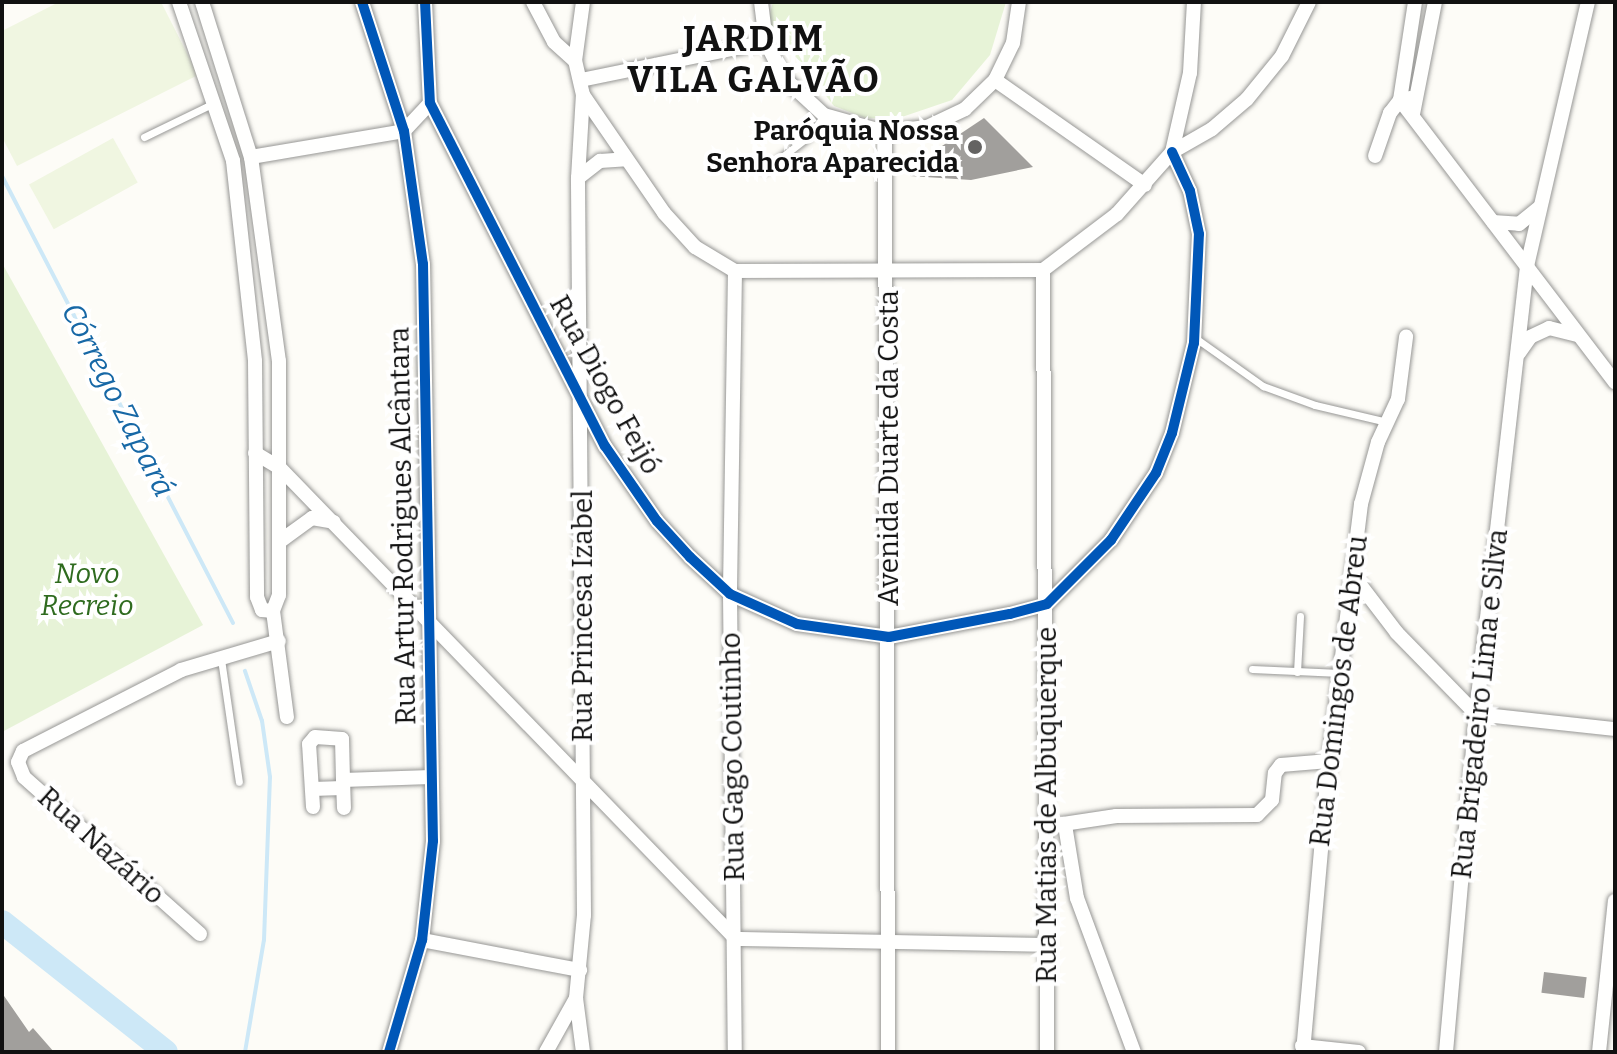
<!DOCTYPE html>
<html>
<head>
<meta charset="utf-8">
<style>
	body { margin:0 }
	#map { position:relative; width:1617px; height:1054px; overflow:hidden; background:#fdfcf7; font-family:Bitter,serif }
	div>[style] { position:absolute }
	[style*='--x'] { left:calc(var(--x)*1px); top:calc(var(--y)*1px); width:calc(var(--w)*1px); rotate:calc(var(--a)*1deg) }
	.green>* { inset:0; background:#e7f3d7 }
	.pitch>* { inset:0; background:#f0f6e1; transform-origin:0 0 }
	.stream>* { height:4px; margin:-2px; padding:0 2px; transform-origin:2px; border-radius:2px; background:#cde8f7 }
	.river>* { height:24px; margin:-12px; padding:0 12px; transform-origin:12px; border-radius:12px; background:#cde8f7 }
	.building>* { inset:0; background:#a19f9c; transform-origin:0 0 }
	.roads { filter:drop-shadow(0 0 2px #979795) drop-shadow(0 0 2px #979795) }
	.service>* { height:7px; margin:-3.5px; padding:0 3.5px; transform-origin:3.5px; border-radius:3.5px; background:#fffffe }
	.minor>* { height:14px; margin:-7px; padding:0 7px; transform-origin:7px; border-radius:7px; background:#fffffe }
	.cycleway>* { height:10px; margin:-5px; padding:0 5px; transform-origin:5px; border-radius:5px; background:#0057b8 }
	.dots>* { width:22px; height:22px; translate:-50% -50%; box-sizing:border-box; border:4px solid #fff; border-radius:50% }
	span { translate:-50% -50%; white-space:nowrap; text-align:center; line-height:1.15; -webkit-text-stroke:8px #fff; paint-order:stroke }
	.poi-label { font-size:28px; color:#111; font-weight:700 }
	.right { translate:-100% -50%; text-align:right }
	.street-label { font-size:28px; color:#111 }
	.park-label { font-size:28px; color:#2f6b1f; font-style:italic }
	.water-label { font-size:30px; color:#1768a6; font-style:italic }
	.district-label { font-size:36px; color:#111; font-weight:700; letter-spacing:2px }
	.frame { position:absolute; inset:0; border:4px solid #111; pointer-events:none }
</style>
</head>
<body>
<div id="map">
	<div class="green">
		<i style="clip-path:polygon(773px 2px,1006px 2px,990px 55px,952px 100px,896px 119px,865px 118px,834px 106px,768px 21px)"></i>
		<i style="clip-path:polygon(2px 263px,203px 625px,2px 732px)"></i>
	</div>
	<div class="pitch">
		<i style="clip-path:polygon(59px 2px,161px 2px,198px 75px,17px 166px,2px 137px,2px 31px)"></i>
		<i style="left:113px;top:138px;width:51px;height:96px;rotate:61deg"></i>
	</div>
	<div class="stream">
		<i style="--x:2;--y:176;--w:503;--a:62.67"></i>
		<i style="--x:245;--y:1052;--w:114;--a:-80.4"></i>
		<i style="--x:264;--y:940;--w:163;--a:-87.9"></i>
		<i style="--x:270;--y:777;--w:57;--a:-98.1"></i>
		<i style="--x:262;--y:721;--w:53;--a:-108.8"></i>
	</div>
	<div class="river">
		<i style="--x:2;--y:922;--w:209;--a:38.4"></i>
	</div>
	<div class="building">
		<i style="clip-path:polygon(984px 118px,1033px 167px,971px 180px,910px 176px,909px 157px,924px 158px)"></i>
		<i style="left:1544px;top:972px;width:43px;height:21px;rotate:7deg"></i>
		<i style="clip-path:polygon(2px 993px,29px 1032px,33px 1028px,54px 1052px,2px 1052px)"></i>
	</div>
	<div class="roads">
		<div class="service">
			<i style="--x:144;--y:137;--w:78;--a:-25.9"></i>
			<i style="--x:765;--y:170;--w:56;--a:-37.7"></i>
			<i style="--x:809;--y:136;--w:26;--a:-54"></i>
			<i style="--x:1194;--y:337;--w:85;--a:35.4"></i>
			<i style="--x:1263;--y:386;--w:55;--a:20.1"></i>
			<i style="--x:1315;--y:405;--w:74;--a:13.3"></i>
			<i style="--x:221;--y:659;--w:124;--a:81.7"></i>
			<i style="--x:1252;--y:669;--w:88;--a:2.6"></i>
			<i style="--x:1297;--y:672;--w:56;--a:-86.9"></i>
		</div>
		<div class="minor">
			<i style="--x:179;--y:2;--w:168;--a:71.2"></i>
			<i style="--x:233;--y:161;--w:201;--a:83.7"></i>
			<i style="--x:255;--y:361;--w:236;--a:89.5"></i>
			<i style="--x:257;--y:597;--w:14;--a:69"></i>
			<i style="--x:262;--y:610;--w:11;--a:5"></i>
			<i style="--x:202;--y:2;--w:163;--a:72.5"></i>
			<i style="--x:251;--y:157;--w:206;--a:82.2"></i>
			<i style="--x:279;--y:361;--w:234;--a:90"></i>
			<i style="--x:279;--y:595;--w:17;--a:111"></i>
			<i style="--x:273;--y:611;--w:107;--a:82.5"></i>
			<i style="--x:362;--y:2;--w:136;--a:72"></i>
			<i style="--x:404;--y:131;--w:134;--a:81.9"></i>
			<i style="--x:423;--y:264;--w:577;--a:89.01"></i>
			<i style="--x:433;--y:841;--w:100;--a:96.3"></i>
			<i style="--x:422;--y:940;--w:117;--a:106.4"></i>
			<i style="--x:425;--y:2;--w:101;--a:87.2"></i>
			<i style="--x:430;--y:103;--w:385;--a:63"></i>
			<i style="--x:605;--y:446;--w:91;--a:55.3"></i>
			<i style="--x:657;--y:521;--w:49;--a:47.5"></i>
			<i style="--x:690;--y:557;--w:54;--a:42.8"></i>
			<i style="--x:730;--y:594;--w:73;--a:24.1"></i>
			<i style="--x:797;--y:624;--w:93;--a:8"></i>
			<i style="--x:889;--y:637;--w:123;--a:-10.8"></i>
			<i style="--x:1010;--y:614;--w:38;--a:-15"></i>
			<i style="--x:1047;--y:604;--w:91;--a:-45"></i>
			<i style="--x:1111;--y:540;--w:81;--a:-56.1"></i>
			<i style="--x:1156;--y:473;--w:43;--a:-68.2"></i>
			<i style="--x:1172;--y:433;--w:93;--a:-76.3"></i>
			<i style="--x:1194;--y:343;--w:109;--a:-87.4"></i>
			<i style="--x:1199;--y:234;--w:44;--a:-101.8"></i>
			<i style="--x:1190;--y:191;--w:43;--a:-114.8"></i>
			<i style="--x:533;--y:2;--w:45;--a:62.3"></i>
			<i style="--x:554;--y:42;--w:28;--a:42"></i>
			<i style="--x:761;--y:2;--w:40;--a:82.9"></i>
			<i style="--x:766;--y:42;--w:40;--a:63.4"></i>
			<i style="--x:784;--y:78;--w:54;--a:42.8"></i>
			<i style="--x:824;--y:115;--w:63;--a:15.6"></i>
			<i style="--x:885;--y:132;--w:42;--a:-6.8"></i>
			<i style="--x:927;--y:127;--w:42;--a:-25.3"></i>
			<i style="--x:965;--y:109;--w:42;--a:-44"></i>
			<i style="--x:995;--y:80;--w:41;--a:-64.1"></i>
			<i style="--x:1013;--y:43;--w:41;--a:-81.7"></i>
			<i style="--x:1415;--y:2;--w:99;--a:98.7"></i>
			<i style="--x:1400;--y:100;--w:355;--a:52.7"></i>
			<i style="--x:581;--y:80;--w:189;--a:-11.6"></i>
			<i style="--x:995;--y:80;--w:183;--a:35"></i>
			<i style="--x:583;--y:95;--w:143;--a:55.5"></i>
			<i style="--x:664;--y:213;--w:46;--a:47.6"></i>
			<i style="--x:695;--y:247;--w:47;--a:31"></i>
			<i style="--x:735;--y:271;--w:308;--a:-0.2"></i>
			<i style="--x:1043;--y:270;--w:93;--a:-37.1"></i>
			<i style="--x:1117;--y:214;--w:83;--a:-48.4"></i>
			<i style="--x:1172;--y:152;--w:81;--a:-77.2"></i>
			<i style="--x:1190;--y:73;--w:71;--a:-86.8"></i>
			<i style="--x:1413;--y:114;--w:114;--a:-78.9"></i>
			<i style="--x:885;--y:132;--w:920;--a:89.81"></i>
			<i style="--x:1172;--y:152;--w:46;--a:-29.9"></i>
			<i style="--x:1212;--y:129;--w:46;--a:-40.6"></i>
			<i style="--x:1247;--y:99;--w:55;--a:-50.9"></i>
			<i style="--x:1282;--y:56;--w:60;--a:-63.4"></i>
			<i style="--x:1375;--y:156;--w:46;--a:-70.8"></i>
			<i style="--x:1390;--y:113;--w:16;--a:-52"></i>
			<i style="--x:1400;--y:100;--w:10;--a:-11"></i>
			<i style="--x:251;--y:157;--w:155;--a:-9.6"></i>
			<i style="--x:404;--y:131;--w:38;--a:-47"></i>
			<i style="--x:578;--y:178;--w:28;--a:-38"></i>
			<i style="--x:600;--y:161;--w:26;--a:-4"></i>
			<i style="--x:1493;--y:222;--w:26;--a:4"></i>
			<i style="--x:1519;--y:224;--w:27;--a:-39"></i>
			<i style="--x:1043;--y:270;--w:782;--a:89.71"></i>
			<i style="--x:735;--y:271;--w:323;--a:90.9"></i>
			<i style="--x:730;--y:594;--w:458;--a:89.4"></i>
			<i style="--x:1519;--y:353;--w:19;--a:-55"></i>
			<i style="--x:1530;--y:337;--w:21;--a:-25"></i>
			<i style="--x:1549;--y:328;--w:30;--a:14"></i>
			<i style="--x:255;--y:453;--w:29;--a:31"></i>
			<i style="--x:280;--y:468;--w:656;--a:45.93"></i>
			<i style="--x:736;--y:939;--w:312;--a:1.1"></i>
			<i style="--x:279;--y:542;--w:41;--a:-36"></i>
			<i style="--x:312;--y:518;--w:22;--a:10"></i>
			<i style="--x:1352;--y:574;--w:74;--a:52.7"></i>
			<i style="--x:1397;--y:633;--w:113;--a:45.7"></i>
			<i style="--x:1476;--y:714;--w:140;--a:6.2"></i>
			<i style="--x:343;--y:780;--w:28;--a:88"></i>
			<i style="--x:312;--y:789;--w:31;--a:-2"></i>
			<i style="--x:313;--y:807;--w:63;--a:-93.6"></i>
			<i style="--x:309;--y:744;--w:9;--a:-49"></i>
			<i style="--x:315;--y:737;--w:27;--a:4"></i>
			<i style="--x:342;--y:739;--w:41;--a:88.6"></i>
			<i style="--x:343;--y:780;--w:88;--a:-2"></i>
			<i style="--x:1065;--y:825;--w:74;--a:80.7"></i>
			<i style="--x:1077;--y:898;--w:164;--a:69.7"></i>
			<i style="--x:1050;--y:826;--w:67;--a:-8.6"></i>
			<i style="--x:1116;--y:816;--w:141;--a:-0.4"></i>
			<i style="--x:1257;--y:815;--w:21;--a:-45"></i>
			<i style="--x:1272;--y:800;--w:27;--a:-84"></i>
			<i style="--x:1275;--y:773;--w:10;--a:-53"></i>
			<i style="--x:1281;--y:765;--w:48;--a:-4.8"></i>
			<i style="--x:200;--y:934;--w:236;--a:-138.3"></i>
			<i style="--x:24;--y:777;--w:16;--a:-112"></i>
			<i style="--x:18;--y:762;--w:12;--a:-66"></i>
			<i style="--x:23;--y:751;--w:178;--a:-27.1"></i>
			<i style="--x:181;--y:670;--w:102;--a:-16.5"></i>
			<i style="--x:422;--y:940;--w:161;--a:10.8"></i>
			<i style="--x:1302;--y:1046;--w:57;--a:6"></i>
			<i style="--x:546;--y:1052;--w:62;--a:-60.9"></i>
			<i style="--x:583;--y:1052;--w:54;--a:-97.4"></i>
			<i style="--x:576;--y:998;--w:83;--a:-84.5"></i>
			<i style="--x:584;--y:915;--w:737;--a:-90.47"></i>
			<i style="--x:578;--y:178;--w:83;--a:-86.6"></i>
			<i style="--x:583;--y:95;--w:35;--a:-103"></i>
			<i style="--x:575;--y:61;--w:60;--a:-82.3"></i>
			<i style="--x:1303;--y:1052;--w:292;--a:-84.9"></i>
			<i style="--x:1329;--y:761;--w:259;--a:-82.9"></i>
			<i style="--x:1361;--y:504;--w:64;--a:-74.7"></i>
			<i style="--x:1378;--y:442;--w:47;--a:-65.1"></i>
			<i style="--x:1398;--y:399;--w:63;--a:-82.6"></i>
			<i style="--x:1446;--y:1052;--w:339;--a:-84.9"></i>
			<i style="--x:1476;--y:714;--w:451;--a:-83.5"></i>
			<i style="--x:1527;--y:266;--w:271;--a:-77"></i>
			<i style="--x:1599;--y:1052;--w:152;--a:-84"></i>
		</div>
	</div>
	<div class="cycleway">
		<i style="--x:362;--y:2;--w:136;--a:72"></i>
		<i style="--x:404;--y:131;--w:134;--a:81.9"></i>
		<i style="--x:423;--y:264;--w:577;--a:89.01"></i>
		<i style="--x:433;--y:841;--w:100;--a:96.3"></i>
		<i style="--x:422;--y:940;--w:117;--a:106.4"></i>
		<i style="--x:425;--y:2;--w:101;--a:87.2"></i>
		<i style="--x:430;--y:103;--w:385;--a:63"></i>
		<i style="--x:605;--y:446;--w:91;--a:55.3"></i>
		<i style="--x:657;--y:521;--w:49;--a:47.5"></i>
		<i style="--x:690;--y:557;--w:54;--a:42.8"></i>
		<i style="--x:730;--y:594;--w:73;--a:24.1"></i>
		<i style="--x:797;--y:624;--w:93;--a:8"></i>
		<i style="--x:889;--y:637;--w:123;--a:-10.8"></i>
		<i style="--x:1010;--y:614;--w:38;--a:-15"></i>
		<i style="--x:1047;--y:604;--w:91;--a:-45"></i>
		<i style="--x:1111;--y:540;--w:81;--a:-56.1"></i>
		<i style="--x:1156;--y:473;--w:43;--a:-68.2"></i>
		<i style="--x:1172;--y:433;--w:93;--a:-76.3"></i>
		<i style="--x:1194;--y:343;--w:109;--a:-87.4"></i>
		<i style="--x:1199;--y:234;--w:44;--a:-101.8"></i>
		<i style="--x:1190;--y:191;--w:43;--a:-114.8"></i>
	</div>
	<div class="dots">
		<i style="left:975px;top:147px;background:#646362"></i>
	</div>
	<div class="poi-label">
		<span class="right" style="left:959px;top:147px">Paróquia Nossa<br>Senhora Aparecida</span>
	</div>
	<div class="street-label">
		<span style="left:605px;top:385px;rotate:61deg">Rua Diogo Feijó</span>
		<span style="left:889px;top:448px;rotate:-90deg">Avenida Duarte da Costa</span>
		<span style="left:403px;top:526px;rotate:-91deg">Rua Artur Rodrigues Alcântara</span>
		<span style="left:583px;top:616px;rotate:-90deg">Rua Princesa Izabel</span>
		<span style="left:1339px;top:691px;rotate:-83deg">Rua Domingos de Abreu</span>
		<span style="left:1480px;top:704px;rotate:-84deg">Rua Brigadeiro Lima e Silva</span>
		<span style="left:733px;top:757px;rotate:-91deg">Rua Gago Coutinho</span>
		<span style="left:1047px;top:805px;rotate:-90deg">Rua Matias de Albuquerque</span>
		<span style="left:101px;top:846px;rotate:42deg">Rua Nazário</span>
	</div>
	<div class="park-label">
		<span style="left:87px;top:590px">Novo<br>Recreio</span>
	</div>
	<div class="water-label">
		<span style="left:118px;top:400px;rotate:63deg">Córrego Zapará</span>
	</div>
	<div class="district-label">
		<span style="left:754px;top:60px">JARDIM<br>VILA GALVÃO</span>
	</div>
	<div class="frame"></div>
</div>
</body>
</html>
